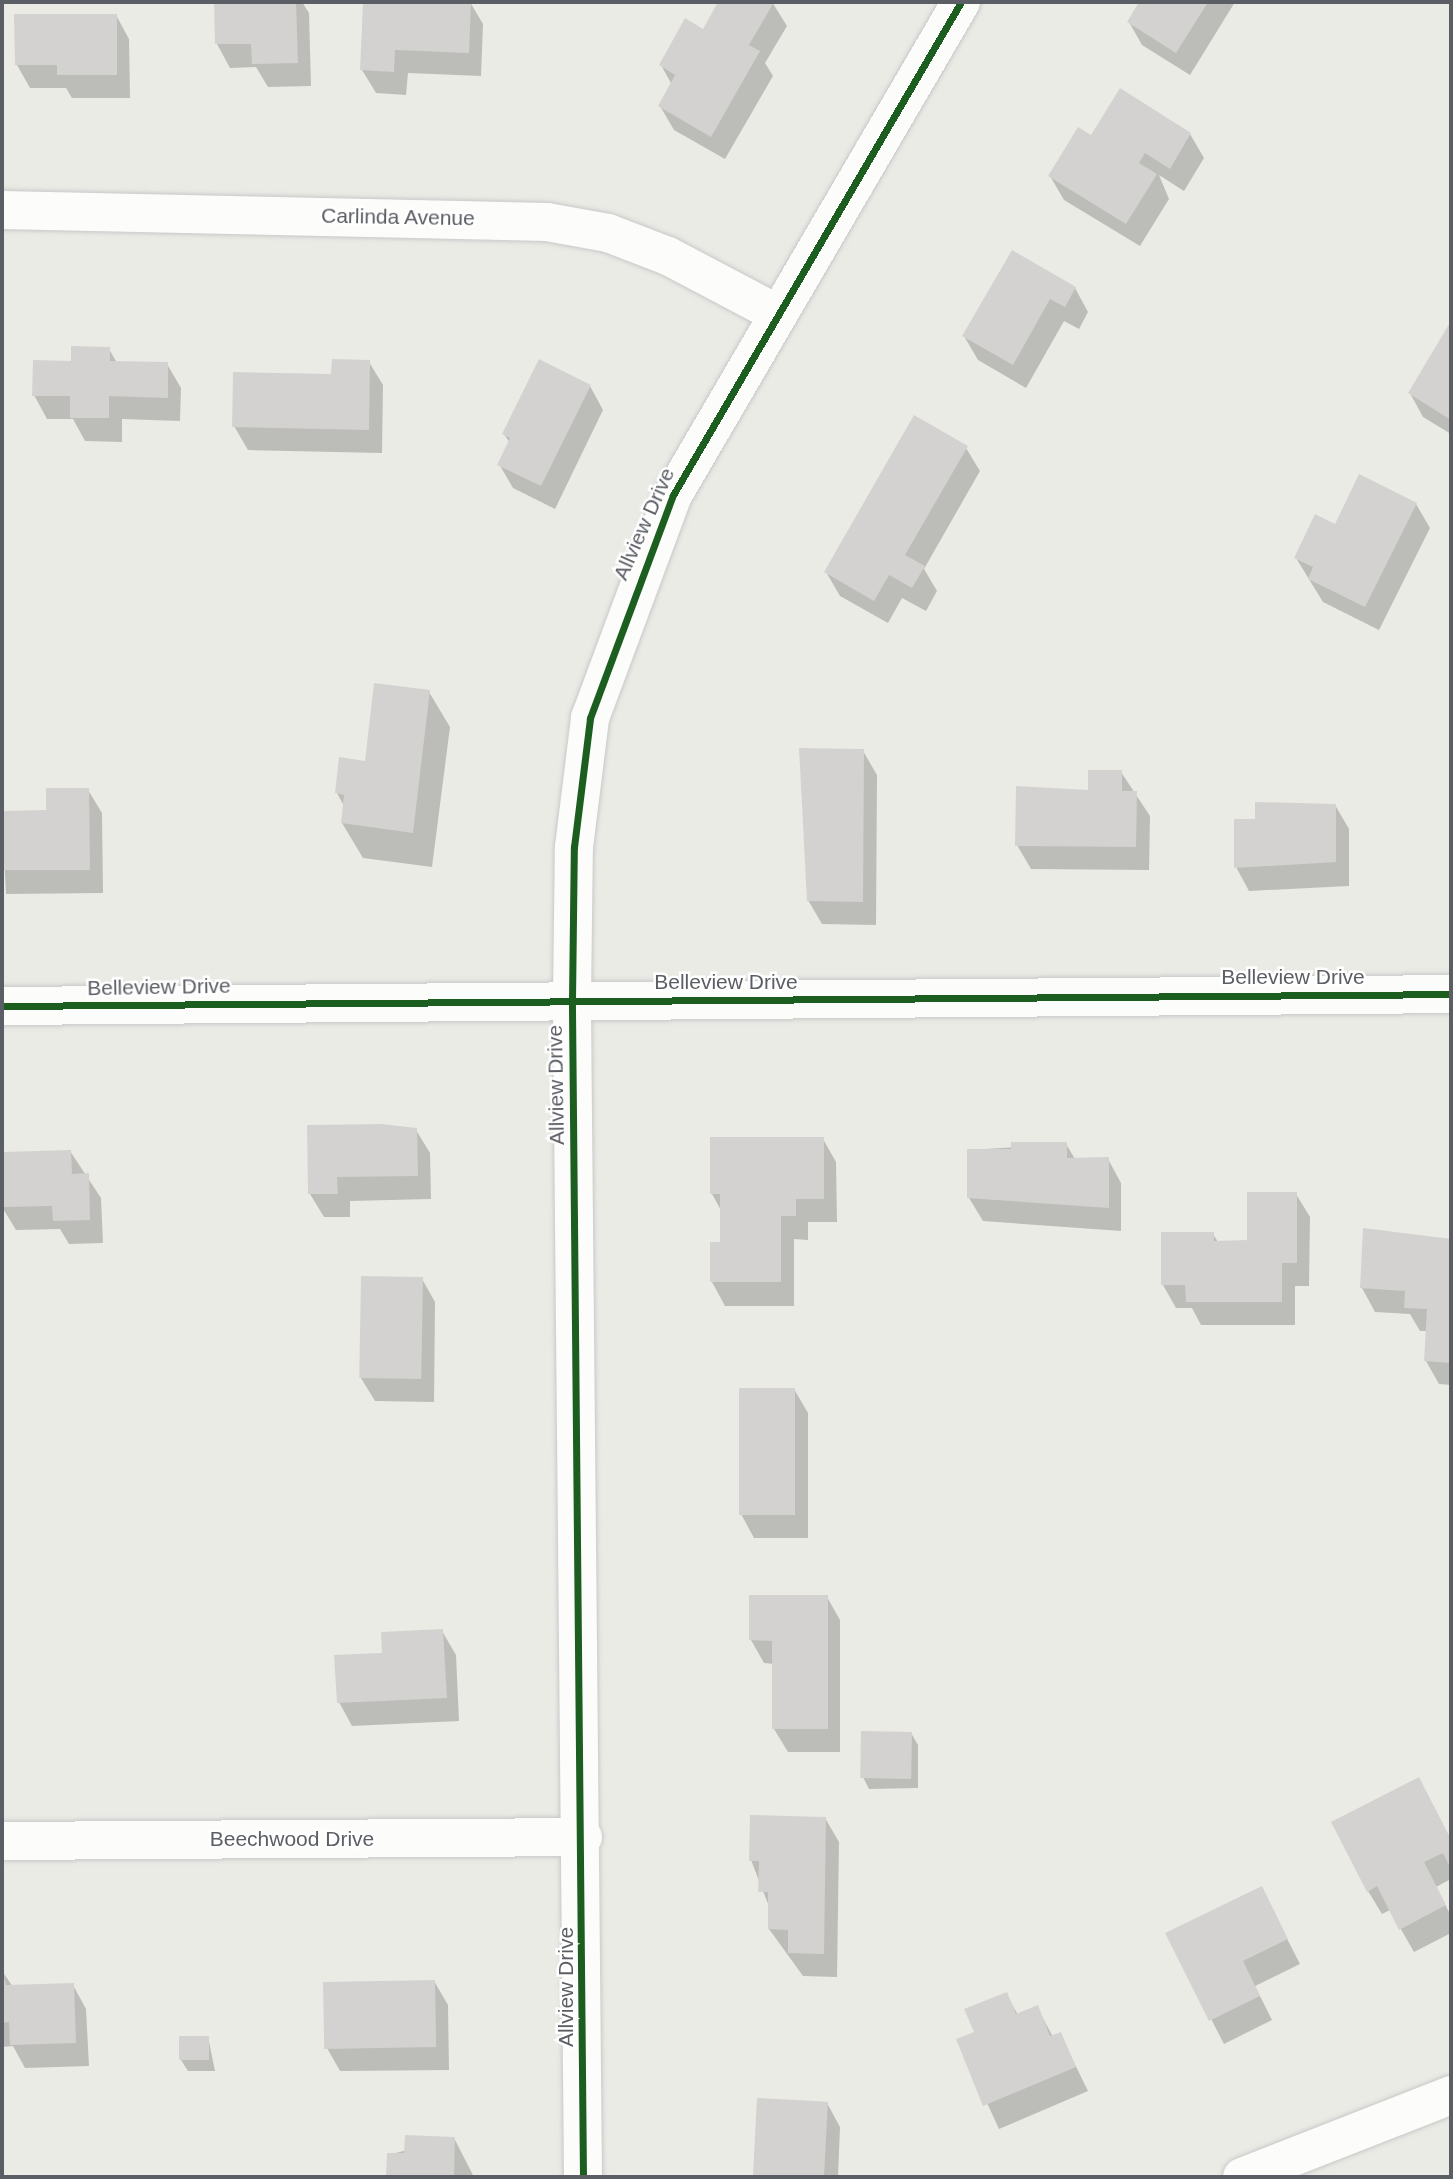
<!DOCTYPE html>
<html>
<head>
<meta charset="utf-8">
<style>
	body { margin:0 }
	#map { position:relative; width:1453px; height:2179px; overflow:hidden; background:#ebebe6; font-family:Arial,sans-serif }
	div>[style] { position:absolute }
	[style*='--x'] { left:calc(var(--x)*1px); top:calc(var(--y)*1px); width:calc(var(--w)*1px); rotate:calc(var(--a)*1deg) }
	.shadow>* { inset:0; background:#0003 }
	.building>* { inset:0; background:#d3d2d0; transform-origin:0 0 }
	.roads { filter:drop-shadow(0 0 2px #c8c9c8) drop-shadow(0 0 2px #c8c9c8) }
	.minor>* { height:38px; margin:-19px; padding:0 19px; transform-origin:19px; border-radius:19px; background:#fcfcfb }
	.cycleway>* { height:7px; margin:-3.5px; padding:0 3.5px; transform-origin:3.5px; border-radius:3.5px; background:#1b5e20 }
	span { translate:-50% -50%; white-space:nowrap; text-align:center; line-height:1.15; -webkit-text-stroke:5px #fff; paint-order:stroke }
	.street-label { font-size:21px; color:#5b5e64 }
	.frame { position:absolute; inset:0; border:4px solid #5b5e64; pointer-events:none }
</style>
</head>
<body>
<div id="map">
	<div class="shadow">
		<i style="clip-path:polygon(216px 2px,302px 2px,309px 13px,311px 86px,268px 87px,256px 67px,230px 68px,217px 44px)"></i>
		<i style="clip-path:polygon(364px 2px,470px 2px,483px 24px,481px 76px,408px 73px,406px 95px,376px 93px,362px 70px)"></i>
		<i style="clip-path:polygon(720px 2px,772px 2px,787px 26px,765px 63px,773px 76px,725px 159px,674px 130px,660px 106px,672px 85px,661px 65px,703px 31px)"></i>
		<i style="clip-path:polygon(1140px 2px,1235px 2px,1190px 75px,1142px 45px,1129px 22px)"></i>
		<i style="clip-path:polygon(116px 15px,129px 39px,130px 98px,72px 98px,66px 88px,30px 88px,17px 65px)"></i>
		<i style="clip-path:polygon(1190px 134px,1204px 158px,1184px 191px,1159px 175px,1169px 199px,1140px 246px,1064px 200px,1050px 176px,1091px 138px)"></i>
		<i style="clip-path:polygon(1012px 252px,1075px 288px,1088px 312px,1079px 329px,1064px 321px,1026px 388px,978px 360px,964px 336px)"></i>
		<i style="clip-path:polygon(1451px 325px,1451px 434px,1423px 417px,1410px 393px)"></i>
		<i style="clip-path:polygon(109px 349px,117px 363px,167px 364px,181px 388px,180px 421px,122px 419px,122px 442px,85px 441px,73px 419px,47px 419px,34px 395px,72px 362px)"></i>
		<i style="clip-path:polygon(369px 362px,383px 385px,382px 453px,248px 450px,234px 426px)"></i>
		<i style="clip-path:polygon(590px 386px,603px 410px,555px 509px,513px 488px,499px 464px,510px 443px,504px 434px)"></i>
		<i style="clip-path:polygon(966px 448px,980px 471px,924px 569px,937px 591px,926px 611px,902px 598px,888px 623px,840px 596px,826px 572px)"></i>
		<i style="clip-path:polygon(1416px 504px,1430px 528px,1379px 630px,1323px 602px,1296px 558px)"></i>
		<i style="clip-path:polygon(429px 692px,450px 727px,432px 867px,363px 858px,342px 823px,344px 806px,337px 793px)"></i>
		<i style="clip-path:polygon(863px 751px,877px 775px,876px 925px,822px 924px,808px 900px)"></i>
		<i style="clip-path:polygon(1121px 772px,1150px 816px,1149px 870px,1031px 869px,1017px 845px)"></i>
		<i style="clip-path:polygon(88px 790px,102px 813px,103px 893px,6px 894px,2px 812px,48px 812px)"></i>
		<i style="clip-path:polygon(1335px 805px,1349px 829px,1349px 886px,1249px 891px,1236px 867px)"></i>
		<i style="clip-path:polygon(309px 1127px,416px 1130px,430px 1153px,431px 1199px,350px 1201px,350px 1217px,324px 1217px,310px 1194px)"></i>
		<i style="clip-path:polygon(823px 1139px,836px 1162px,837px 1222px,808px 1222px,808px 1240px,794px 1239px,794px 1306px,725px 1306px,712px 1282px,722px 1244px,722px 1212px,712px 1194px)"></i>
		<i style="clip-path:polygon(1066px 1144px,1075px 1159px,1108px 1159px,1121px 1183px,1121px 1231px,983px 1221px,969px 1198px,969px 1150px)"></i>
		<i style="clip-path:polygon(70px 1151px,101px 1198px,103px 1243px,69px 1244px,60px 1229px,16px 1230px,2px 1207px,2px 1154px)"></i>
		<i style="clip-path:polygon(1296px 1194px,1310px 1217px,1309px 1286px,1295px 1286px,1295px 1325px,1201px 1325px,1192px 1308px,1176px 1308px,1163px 1285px,1213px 1234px,1218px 1242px,1249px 1242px)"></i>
		<i style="clip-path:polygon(1365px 1230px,1451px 1240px,1451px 1385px,1439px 1384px,1426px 1361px,1427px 1331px,1420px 1331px,1410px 1314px,1375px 1312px,1362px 1288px)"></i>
		<i style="clip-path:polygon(422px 1279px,435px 1302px,434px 1402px,375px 1401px,361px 1378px)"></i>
		<i style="clip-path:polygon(794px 1389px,808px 1413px,808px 1538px,754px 1538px,741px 1514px)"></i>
		<i style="clip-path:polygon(827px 1597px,840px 1620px,840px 1752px,788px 1752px,774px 1729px,774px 1664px,764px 1663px,751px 1640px)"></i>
		<i style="clip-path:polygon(442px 1631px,456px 1655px,459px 1721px,352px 1726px,339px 1702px)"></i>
		<i style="clip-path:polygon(911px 1733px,918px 1745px,918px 1788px,869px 1789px,863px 1777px)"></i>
		<i style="clip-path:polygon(1432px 1803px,1451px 1840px,1451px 1879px,1436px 1887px,1451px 1916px,1451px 1933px,1414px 1952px,1390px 1910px,1382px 1914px,1368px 1891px)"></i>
		<i style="clip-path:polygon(825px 1818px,839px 1842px,837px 1977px,803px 1976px,769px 1929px,770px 1909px,751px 1860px)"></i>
		<i style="clip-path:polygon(1261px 1888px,1300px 1964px,1255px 1986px,1272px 2020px,1224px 2044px,1167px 1934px)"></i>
		<i style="clip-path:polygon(2px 1971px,13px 1987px,73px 1985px,86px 2009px,89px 2066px,25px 2068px,13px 2046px,2px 2047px)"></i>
		<i style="clip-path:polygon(434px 1981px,448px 2005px,449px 2070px,340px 2071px,327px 2048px)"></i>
		<i style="clip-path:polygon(1006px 1994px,1018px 2015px,1037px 2007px,1053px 2037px,1060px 2034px,1088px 2091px,999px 2129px,958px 2040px,976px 2032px)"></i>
		<i style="clip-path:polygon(208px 2037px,215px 2071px,188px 2071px,181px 2060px)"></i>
		<i style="clip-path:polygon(758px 2100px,827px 2103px,840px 2127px,838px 2177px,755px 2177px)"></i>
		<i style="clip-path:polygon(454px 2138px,474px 2177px,388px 2177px,388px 2155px)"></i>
	</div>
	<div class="building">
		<i style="clip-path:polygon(214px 2px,296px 2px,298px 63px,252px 64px,251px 44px,215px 44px)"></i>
		<i style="clip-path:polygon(363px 2px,471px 2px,469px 53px,395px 50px,394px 72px,360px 70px)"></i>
		<i style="clip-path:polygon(718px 2px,774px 2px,749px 45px,760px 51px,711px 137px,658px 106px,675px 75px,659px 65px,685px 18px,703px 29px)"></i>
		<i style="clip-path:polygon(1139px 2px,1208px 2px,1176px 53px,1127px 22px)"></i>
		<i style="clip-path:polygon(14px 14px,117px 14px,117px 75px,57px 75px,57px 65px,15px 65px)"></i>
		<i style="clip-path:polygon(1120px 88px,1191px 133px,1170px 169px,1145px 153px,1139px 163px,1157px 174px,1126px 224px,1048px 176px,1078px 127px,1091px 135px)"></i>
		<i style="clip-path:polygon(1012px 250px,1076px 287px,1065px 307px,1050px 299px,1013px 365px,962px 336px)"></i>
		<i style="clip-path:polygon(1451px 321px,1451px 420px,1408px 393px)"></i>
		<i style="clip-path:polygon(71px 346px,110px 347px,110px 361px,168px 362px,168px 398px,109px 396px,109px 418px,70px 418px,70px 396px,32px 396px,33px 360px,71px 361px)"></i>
		<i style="clip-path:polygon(332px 359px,370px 360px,369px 430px,232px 427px,233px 372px,331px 374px)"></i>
		<i style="clip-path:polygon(539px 359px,591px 385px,541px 486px,497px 465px,510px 438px,502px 434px)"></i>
		<i style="clip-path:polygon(914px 415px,968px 446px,905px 555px,925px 566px,912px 588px,889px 575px,874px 601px,824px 572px)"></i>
		<i style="clip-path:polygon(1359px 474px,1417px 503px,1365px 607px,1308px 579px,1313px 567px,1294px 558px,1315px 514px,1335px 524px)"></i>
		<i style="clip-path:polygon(374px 683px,430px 690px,413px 833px,341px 823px,344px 795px,335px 793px,339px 757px,365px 761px)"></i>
		<i style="clip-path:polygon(799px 748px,864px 749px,863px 902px,807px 901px)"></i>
		<i style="clip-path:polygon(1088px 770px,1122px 770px,1122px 791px,1137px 791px,1136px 847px,1015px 846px,1016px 786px,1088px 790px)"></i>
		<i style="clip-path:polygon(46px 788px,89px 788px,90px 870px,2px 870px,2px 811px,46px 810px)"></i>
		<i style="clip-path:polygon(1255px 802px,1336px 804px,1336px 862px,1234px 868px,1234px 819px,1255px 819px)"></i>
		<i style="clip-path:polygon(381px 1124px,417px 1128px,418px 1176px,337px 1177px,338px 1194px,308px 1194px,307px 1125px)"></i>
		<i style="clip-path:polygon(710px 1137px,824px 1137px,824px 1199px,796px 1199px,796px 1216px,781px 1216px,781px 1282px,710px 1282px,710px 1242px,720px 1242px,720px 1194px,710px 1194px)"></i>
		<i style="clip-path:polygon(1011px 1142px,1067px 1142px,1067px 1158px,1109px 1157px,1109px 1208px,967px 1198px,967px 1149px,1011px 1149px)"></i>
		<i style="clip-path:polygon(71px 1150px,72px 1174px,89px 1173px,90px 1220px,53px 1221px,52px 1206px,2px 1207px,2px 1152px)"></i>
		<i style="clip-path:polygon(1247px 1192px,1297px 1192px,1297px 1263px,1282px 1263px,1282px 1302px,1186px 1302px,1185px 1285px,1161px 1285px,1161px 1232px,1214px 1232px,1214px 1241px,1247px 1240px)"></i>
		<i style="clip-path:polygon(1363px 1228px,1451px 1239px,1451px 1363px,1424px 1361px,1427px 1309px,1404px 1308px,1405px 1291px,1360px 1288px)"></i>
		<i style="left:361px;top:1276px;width:62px;height:102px;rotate:1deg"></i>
		<i style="left:739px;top:1388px;width:56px;height:127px"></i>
		<i style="clip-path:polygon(749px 1595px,828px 1595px,828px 1729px,772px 1729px,772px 1641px,749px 1640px)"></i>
		<i style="clip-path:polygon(443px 1629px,447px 1698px,337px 1703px,334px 1655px,382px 1653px,381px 1632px)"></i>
		<i style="left:861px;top:1731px;width:51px;height:47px;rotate:1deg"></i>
		<i style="clip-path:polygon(1419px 1777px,1451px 1840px,1451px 1869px,1443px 1853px,1424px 1862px,1446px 1905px,1399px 1930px,1377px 1886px,1367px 1892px,1331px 1822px)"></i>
		<i style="clip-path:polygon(750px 1815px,826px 1817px,824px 1954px,788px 1953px,788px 1930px,768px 1929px,768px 1892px,758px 1892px,759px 1861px,749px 1861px)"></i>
		<i style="clip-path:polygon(1262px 1886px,1288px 1939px,1243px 1961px,1260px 1996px,1209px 2021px,1165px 1933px)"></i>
		<i style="clip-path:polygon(2px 1969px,6px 1985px,74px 1983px,76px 2043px,10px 2045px,9px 2022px,2px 2023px)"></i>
		<i style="left:435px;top:1980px;width:67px;height:112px;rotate:89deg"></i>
		<i style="clip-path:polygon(1007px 1992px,1016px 2014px,1038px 2005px,1050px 2036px,1061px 2032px,1076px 2067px,983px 2106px,956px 2039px,974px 2032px,964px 2009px)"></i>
		<i style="left:209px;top:2036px;width:24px;height:30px;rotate:90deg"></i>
		<i style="left:757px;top:2098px;width:71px;height:79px;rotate:3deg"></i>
		<i style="clip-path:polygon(405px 2135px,455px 2137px,454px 2177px,386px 2177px,387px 2153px,404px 2153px)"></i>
	</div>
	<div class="roads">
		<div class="minor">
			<i style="--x:2;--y:210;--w:545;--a:1.26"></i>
			<i style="--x:547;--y:222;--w:62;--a:10.2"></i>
			<i style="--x:608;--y:233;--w:64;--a:21"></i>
			<i style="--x:668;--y:256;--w:120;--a:27.8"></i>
			<i style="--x:2;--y:1006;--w:1449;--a:-0.47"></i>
			<i style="--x:2;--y:1841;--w:581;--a:-0.39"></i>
			<i style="--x:583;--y:2177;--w:1177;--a:-90.54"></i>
			<i style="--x:572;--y:1000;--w:153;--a:-89.3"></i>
			<i style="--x:574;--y:847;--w:130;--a:-82.9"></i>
			<i style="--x:590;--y:718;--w:238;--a:-69.6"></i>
			<i style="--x:673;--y:495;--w:571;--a:-59.71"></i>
			<i style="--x:1242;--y:2177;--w:225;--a:-21.4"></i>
		</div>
	</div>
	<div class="cycleway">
		<i style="--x:2;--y:1006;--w:1449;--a:-0.47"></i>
		<i style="--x:583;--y:2177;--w:1177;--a:-90.54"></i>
		<i style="--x:572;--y:1000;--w:153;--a:-89.3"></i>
		<i style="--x:574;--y:847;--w:130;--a:-82.9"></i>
		<i style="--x:590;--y:718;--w:238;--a:-69.6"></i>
		<i style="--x:673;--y:495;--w:571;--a:-59.71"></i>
	</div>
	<div class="street-label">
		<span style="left:398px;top:217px;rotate:1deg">Carlinda Avenue</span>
		<span style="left:644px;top:524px;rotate:-66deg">Allview Drive</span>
		<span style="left:1293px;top:977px">Belleview Drive</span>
		<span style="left:726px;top:982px">Belleview Drive</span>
		<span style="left:159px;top:987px;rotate:-1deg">Belleview Drive</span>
		<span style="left:556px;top:1085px;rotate:-91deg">Allview Drive</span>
		<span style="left:292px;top:1839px">Beechwood Drive</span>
		<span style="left:566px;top:1987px;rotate:-90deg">Allview Drive</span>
	</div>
	<div class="frame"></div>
</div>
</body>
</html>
